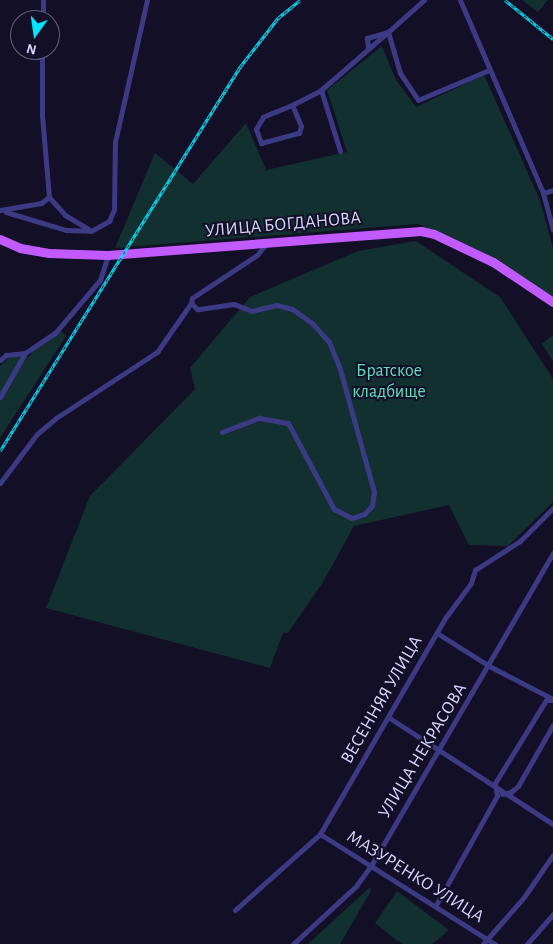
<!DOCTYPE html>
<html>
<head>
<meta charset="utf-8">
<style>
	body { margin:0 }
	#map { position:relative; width:553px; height:944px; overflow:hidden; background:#130f26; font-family:"Alegreya Sans",sans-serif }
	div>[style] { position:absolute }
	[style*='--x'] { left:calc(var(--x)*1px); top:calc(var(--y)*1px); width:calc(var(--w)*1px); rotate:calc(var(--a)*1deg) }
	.green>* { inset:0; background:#12302f }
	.street>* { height:5px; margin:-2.5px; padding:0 2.5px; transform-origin:2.5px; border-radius:2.5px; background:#3d3a85 }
	.primary>* { height:9px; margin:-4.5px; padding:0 4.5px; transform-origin:4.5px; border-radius:4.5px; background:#c25bff }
	.rail>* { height:3px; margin-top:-1.5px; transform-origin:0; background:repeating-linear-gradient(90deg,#130f26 0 4px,#00e5ff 0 8px); box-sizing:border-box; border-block:1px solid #00e5ff }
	span { translate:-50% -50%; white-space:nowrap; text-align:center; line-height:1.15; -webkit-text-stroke:4px #130f26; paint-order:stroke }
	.street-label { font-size:18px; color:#d9d4ff }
	.park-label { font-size:18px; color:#5fe0c0 }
	.north { position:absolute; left:10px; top:10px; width:50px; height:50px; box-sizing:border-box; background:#130f26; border:1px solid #625e7d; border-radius:50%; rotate:194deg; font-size:14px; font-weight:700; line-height:20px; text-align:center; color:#d9d4ff }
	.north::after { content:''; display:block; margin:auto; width:18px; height:22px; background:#00e5ff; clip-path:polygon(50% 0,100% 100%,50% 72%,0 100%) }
</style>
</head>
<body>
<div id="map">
	<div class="green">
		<i style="clip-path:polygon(522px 0,548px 0,538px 12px)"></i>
		<i style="clip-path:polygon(382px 46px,396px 80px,416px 107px,484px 75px,540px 200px,553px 248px,553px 297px,486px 254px,418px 224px,115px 248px,155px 153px,193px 184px,246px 123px,266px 170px,347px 152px,327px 90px)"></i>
		<i style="clip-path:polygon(416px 241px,500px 297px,553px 379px,553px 502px,508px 546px,469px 545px,449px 505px,354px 526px,323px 582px,288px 633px,283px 633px,270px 668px,46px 608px,90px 496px,195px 389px,190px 368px,250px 297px,358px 251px)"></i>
		<i style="clip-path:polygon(60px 330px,66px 336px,0 438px,0 366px,11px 356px,29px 357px,38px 345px)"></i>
		<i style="clip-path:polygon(553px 335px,553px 361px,542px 344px)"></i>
		<i style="clip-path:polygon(370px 887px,371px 891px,340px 944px,308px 944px)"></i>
		<i style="clip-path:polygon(397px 891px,449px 930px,432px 944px,403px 944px,396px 940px,375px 923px)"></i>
	</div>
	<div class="street">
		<i style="--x:424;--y:0;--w:48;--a:138.4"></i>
		<i style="--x:388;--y:32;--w:43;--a:73.7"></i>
		<i style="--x:400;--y:73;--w:32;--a:56"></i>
		<i style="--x:418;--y:100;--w:77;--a:-22.9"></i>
		<i style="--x:460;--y:0;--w:210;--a:66.7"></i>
		<i style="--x:543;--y:193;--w:38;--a:75"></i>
		<i style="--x:43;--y:20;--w:20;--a:-90"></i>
		<i style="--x:368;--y:48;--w:10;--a:-96"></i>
		<i style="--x:367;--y:38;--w:22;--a:-16"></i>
		<i style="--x:321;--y:90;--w:64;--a:72.7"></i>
		<i style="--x:292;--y:105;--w:31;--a:158"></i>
		<i style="--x:263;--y:117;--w:14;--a:120"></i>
		<i style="--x:256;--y:129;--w:15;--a:70"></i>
		<i style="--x:261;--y:143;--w:39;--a:-15"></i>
		<i style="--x:299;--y:133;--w:7;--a:-74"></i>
		<i style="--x:301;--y:126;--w:23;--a:-113"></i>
		<i style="--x:292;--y:105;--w:33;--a:-27"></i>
		<i style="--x:321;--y:90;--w:89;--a:-40.9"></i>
		<i style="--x:543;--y:193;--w:10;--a:-17"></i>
		<i style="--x:49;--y:197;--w:24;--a:48"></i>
		<i style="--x:65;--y:215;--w:27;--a:31"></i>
		<i style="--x:0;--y:210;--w:42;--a:-9.7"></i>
		<i style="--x:41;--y:203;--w:10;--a:-37"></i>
		<i style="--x:49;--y:197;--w:81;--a:-94.9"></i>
		<i style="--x:42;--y:116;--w:66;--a:-90"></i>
		<i style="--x:6;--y:212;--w:63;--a:16.7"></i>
		<i style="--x:66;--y:230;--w:25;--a:2"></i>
		<i style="--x:91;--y:231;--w:21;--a:-29"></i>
		<i style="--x:109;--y:221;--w:12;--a:-66"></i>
		<i style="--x:114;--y:210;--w:68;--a:-89.2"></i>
		<i style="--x:115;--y:142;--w:146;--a:-77.3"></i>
		<i style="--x:0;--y:360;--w:8;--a:-40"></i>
		<i style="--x:6;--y:355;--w:19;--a:-6"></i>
		<i style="--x:25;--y:353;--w:36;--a:-34"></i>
		<i style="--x:55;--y:333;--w:70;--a:-49.7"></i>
		<i style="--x:100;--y:280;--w:26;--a:-72"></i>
		<i style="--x:0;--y:397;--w:51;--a:-60.4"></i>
		<i style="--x:222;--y:432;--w:40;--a:-21"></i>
		<i style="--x:259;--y:418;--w:29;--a:10"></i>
		<i style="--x:288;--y:423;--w:98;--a:61.9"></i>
		<i style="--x:334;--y:509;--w:20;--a:27"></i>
		<i style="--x:352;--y:518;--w:13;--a:-18"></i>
		<i style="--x:364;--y:514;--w:11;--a:-45"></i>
		<i style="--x:372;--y:506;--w:14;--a:-82"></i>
		<i style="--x:374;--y:492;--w:128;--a:-105.5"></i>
		<i style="--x:340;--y:369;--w:29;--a:-112"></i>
		<i style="--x:329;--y:342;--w:24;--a:-132"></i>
		<i style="--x:313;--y:324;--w:26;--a:-144"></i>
		<i style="--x:292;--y:309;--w:16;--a:-165"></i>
		<i style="--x:277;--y:305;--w:26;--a:167"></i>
		<i style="--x:252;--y:311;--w:19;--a:-159"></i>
		<i style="--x:234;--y:304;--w:37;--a:172"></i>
		<i style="--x:197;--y:309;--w:8;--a:-135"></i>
		<i style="--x:191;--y:303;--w:5;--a:-79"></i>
		<i style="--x:192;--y:298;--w:78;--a:-33.5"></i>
		<i style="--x:257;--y:255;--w:14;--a:-51"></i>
		<i style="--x:0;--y:483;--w:61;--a:-52.9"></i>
		<i style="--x:37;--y:434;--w:25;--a:-40"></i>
		<i style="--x:56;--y:418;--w:121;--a:-33.2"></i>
		<i style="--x:157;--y:352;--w:60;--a:-55.2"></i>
		<i style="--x:437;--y:633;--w:62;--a:32.4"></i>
		<i style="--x:489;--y:666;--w:72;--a:27.3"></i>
		<i style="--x:388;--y:717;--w:197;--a:33"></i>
		<i style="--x:502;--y:794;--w:9;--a:-13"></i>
		<i style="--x:511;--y:792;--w:9;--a:-41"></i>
		<i style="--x:518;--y:786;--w:70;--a:-60.2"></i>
		<i style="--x:320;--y:834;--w:207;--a:32.2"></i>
		<i style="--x:436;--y:905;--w:125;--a:-60.8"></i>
		<i style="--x:497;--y:796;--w:13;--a:-99"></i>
		<i style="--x:495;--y:783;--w:97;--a:-58.4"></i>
		<i style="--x:546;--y:700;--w:7;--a:0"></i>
		<i style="--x:235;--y:910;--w:114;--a:-41.8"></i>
		<i style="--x:320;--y:834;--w:251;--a:-59.9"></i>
		<i style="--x:446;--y:617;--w:42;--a:-53.7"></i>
		<i style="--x:471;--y:583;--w:14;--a:-73"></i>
		<i style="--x:475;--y:570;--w:54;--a:-32.8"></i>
		<i style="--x:520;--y:541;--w:47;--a:-45"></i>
		<i style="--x:293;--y:944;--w:86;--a:-42.6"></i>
		<i style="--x:356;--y:886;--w:27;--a:-54"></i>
		<i style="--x:372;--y:864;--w:360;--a:-59.8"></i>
		<i style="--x:483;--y:944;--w:62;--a:-48.9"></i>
		<i style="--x:524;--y:897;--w:51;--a:-55.4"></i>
		<i style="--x:527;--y:944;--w:40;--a:-49"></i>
	</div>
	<div class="primary">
		<i style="--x:0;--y:239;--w:22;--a:24"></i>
		<i style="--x:20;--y:248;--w:29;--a:10"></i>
		<i style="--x:49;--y:253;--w:59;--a:1.9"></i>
		<i style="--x:108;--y:255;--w:314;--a:-4.4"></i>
		<i style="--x:421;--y:231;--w:13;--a:13"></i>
		<i style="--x:434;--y:234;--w:65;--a:25.4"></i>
		<i style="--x:493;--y:262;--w:72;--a:33.7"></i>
	</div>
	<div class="rail">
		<i style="--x:505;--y:0;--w:62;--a:39.1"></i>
		<i style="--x:0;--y:451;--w:453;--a:-58"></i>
		<i style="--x:240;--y:67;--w:62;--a:-52.2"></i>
		<i style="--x:278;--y:18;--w:28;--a:-39"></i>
	</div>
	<div class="street-label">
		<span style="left:283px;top:225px;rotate:-5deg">УЛИЦА БОГДАНОВА</span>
		<span style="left:382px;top:700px;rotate:-60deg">ВЕСЕННЯЯ УЛИЦА</span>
		<span style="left:423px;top:751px;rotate:-59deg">УЛИЦА НЕКРАСОВА</span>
		<span style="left:415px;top:877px;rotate:32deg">МАЗУРЕНКО УЛИЦА</span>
	</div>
	<div class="park-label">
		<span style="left:389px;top:382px">Братское<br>кладбище</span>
	</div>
	<div class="north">N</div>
</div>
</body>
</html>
